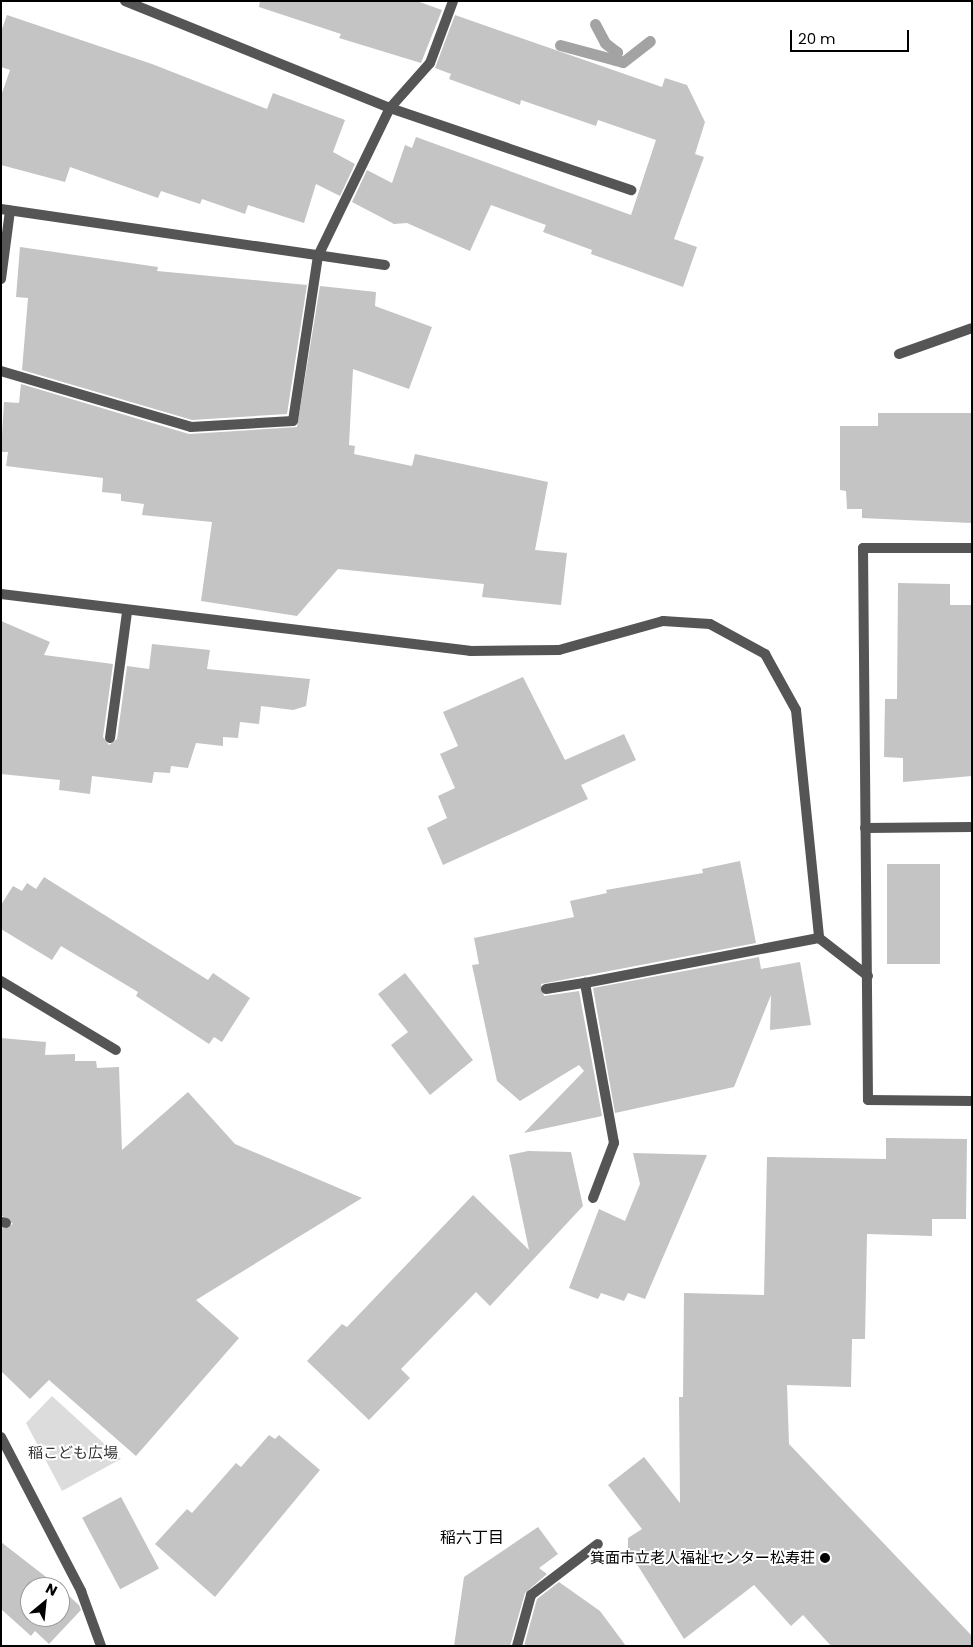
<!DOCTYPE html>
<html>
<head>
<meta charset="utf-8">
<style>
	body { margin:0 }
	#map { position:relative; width:973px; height:1647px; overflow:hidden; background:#fff; font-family:Poppins,"Noto Sans JP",sans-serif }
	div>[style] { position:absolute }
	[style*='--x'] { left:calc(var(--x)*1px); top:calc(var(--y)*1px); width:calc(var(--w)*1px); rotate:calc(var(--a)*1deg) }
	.green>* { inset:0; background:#dcdcdc }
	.stream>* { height:11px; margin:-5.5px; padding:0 5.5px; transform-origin:5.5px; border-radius:5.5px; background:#a3a3a3 }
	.building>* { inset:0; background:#c4c4c4; transform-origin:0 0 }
	.lane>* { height:10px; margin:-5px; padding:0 5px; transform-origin:5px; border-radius:5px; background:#555 }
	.street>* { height:10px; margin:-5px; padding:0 5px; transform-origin:5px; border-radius:5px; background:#555 }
	.dots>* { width:14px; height:14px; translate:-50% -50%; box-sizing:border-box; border:2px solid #fff; border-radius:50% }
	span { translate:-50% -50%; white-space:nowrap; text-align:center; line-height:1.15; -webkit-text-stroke:4px #fff; paint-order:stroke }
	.park-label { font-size:15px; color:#333 }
	.poi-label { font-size:15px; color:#000 }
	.right { translate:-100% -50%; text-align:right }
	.neighbourhood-label { font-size:16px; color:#000 }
	.frame { position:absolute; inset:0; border:2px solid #000; pointer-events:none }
	.north { position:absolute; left:20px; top:1577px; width:50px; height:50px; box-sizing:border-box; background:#fff; border:1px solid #999; border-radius:50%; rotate:28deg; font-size:14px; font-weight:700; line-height:20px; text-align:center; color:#000 }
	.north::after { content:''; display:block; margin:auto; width:18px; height:22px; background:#000; clip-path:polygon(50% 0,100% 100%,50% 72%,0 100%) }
	.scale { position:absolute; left:790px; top:30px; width:119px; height:22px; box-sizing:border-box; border:2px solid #000; border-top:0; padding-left:6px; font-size:15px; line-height:18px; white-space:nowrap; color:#000; -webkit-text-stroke:4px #fff; paint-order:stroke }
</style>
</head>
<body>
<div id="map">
	<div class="green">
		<i style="clip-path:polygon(52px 1396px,121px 1459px,62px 1491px,26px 1423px)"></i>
	</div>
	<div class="stream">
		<i style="--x:595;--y:24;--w:21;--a:62"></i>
		<i style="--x:605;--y:43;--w:15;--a:37"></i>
		<i style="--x:617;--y:52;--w:8;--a:113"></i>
		<i style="--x:560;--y:45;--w:65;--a:15.1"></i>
		<i style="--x:623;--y:62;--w:34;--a:-38"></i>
	</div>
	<div class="building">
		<i style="clip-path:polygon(260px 1px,417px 1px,442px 10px,421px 63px,339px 38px,341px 34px,259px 7px)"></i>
		<i style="clip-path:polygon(7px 15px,152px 64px,267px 109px,273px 93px,345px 120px,333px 152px,355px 164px,340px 196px,316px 184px,304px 223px,248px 205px,245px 214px,202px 199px,200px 204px,161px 191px,158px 198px,70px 167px,65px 182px,1px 165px,1px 96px,10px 70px,1px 67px,1px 32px)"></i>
		<i style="clip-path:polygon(455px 15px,662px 87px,665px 78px,687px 85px,705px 122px,695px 154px,704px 157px,674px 239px,697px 247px,683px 287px,591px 254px,592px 250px,543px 232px,546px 225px,491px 205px,470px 251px,407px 223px,394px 224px,352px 202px,367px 170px,392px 183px,405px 145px,412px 148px,416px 137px,631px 215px,656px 140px,598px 120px,596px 126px,521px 100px,520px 105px,449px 79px,451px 74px,435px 68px)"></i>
		<i style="clip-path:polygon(20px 247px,158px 267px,157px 271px,307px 285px,287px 414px,192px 420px,22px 370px,28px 298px,16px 297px)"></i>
		<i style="clip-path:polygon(320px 286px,376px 292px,375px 306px,432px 327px,409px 389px,353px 369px,349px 445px,355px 446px,354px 454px,412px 466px,415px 454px,548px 482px,535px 550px,567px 553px,561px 605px,482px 597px,484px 584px,338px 569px,297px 616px,201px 601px,212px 522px,142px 515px,144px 504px,121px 501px,121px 494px,102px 492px,103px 478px,6px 466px,8px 452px,1px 452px,4px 402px,19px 403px,21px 384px,189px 434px,297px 427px)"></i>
		<i style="clip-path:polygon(878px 413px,972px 413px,971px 523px,862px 518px,862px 509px,847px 509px,846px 491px,840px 490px,840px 426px,878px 426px)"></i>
		<i style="clip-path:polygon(898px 583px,950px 584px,950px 605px,972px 605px,972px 776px,903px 782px,903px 758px,884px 757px,885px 699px,897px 699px)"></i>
		<i style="clip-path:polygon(1px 621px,50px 642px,44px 655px,113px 664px,103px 737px,109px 745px,117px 739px,127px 666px,149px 669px,152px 644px,210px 650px,207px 669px,310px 679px,306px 706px,293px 710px,261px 706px,259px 724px,240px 722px,238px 738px,223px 737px,223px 746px,196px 743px,188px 768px,171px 766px,170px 773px,154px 772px,152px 783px,92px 776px,90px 794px,59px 790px,60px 780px,1px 774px)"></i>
		<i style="clip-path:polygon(523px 677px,565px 760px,624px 734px,636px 760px,581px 785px,588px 799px,443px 865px,427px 828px,447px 818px,438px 796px,455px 788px,440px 754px,458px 746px,443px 712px)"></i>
		<i style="clip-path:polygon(740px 861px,756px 943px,541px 984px,544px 996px,579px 991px,602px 1116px,524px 1133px,584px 1071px,579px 1065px,520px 1101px,497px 1081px,472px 965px,479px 964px,474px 938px,574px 917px,570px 901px,607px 893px,606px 890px,703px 873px,702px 869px)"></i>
		<i style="left:887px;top:864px;width:53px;height:100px"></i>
		<i style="clip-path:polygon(44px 877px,208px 980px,213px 973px,250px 998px,222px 1042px,214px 1037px,209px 1044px,136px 996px,138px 992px,61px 946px,52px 960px,1px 929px,1px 905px,13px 886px,22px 891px,27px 883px,36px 889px)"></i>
		<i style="clip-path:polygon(759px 957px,761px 969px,800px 962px,811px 1025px,770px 1030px,771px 995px,734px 1087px,615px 1113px,593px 988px)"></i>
		<i style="clip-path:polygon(405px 973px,473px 1060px,430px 1095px,391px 1045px,408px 1032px,378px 994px)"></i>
		<i style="clip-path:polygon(1px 1038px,46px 1042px,45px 1055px,75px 1054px,75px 1061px,96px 1061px,97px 1068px,119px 1067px,122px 1150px,188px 1092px,235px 1144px,362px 1198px,196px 1300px,239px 1338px,136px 1456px,49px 1380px,30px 1399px,1px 1371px,1px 1229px,13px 1224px,1px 1215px)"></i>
		<i style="clip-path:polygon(886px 1138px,967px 1139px,966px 1219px,932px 1219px,932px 1236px,867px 1234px,865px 1339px,852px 1339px,851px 1387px,787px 1385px,789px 1444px,972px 1636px,972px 1646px,831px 1646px,803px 1615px,791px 1626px,754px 1585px,684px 1639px,628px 1550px,628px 1538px,642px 1529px,608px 1485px,644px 1457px,680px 1503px,679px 1397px,683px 1397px,684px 1293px,764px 1295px,767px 1157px,886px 1159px)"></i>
		<i style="clip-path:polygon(528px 1151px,571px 1152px,583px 1206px,490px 1306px,476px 1292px,401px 1369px,410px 1378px,369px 1420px,307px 1361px,342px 1324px,347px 1327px,473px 1195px,529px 1250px,509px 1155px)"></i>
		<i style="clip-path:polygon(633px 1153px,707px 1155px,645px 1299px,628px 1293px,624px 1301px,601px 1293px,598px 1299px,569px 1288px,599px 1209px,625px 1221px,640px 1184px)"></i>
		<i style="clip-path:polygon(269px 1435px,275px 1439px,279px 1435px,320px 1470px,215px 1597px,155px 1544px,187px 1509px,192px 1513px,236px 1463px,241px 1467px)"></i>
		<i style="left:121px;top:1497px;width:81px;height:44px;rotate:62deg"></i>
		<i style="clip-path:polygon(538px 1527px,558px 1554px,539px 1568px,547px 1574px,525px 1593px,510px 1646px,454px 1646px,464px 1577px)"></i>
		<i style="clip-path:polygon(1px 1542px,59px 1587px,30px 1587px,30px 1617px,60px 1617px,60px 1588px,79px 1605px,81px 1610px,49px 1644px,35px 1631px,31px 1636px,1px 1609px)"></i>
		<i style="clip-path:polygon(559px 1582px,600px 1611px,626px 1646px,524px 1646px,537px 1599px)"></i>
	</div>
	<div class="lane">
		<i style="--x:110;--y:738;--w:127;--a:-82.3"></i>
	</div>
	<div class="street">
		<i style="--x:125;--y:1;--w:286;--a:22"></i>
		<i style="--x:390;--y:108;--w:255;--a:18.8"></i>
		<i style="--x:1;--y:209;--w:388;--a:8.3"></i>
		<i style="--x:1;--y:279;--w:69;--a:-82.5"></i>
		<i style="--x:899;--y:354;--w:77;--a:-19.6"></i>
		<i style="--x:1;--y:371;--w:198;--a:16.4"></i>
		<i style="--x:191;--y:427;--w:102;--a:-3.4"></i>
		<i style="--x:293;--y:421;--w:167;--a:-81.4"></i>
		<i style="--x:318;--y:256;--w:165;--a:-64.1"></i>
		<i style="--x:390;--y:108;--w:60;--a:-48.4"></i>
		<i style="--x:430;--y:63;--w:66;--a:-69.6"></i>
		<i style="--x:972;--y:548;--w:109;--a:180"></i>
		<i style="--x:863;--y:548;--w:552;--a:89.48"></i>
		<i style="--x:868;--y:1100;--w:104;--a:0.6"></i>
		<i style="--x:1;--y:594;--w:472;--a:6.9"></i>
		<i style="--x:470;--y:651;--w:89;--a:-0.6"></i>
		<i style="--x:559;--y:650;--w:108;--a:-15.6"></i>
		<i style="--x:663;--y:621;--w:47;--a:3.7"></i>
		<i style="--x:710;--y:624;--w:63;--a:28.6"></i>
		<i style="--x:765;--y:654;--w:64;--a:61"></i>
		<i style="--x:796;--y:710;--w:229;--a:84.2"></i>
		<i style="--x:819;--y:938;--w:62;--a:37.8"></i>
		<i style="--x:865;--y:828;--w:107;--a:-0.5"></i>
		<i style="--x:1;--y:981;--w:134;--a:31"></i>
		<i style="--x:546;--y:989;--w:39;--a:-9"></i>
		<i style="--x:593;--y:1198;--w:59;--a:-69.1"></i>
		<i style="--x:614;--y:1143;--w:163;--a:-100.3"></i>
		<i style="--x:585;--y:983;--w:238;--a:-10.9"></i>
		<i style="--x:1;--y:1222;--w:5;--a:11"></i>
		<i style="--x:1;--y:1437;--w:174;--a:62.5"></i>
		<i style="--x:81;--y:1591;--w:59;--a:70"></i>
		<i style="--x:517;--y:1646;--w:53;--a:-74.6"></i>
		<i style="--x:531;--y:1595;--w:84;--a:-37.3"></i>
	</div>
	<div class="dots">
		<i style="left:825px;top:1558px;background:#000"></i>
	</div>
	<div class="park-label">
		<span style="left:73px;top:1453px">稲こども広場</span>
	</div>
	<div class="poi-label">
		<span class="right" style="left:815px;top:1558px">箕面市立老人福祉センター松寿荘</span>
	</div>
	<div class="neighbourhood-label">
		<span style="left:472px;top:1538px">稲六丁目</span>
	</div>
	<div class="frame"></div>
	<div class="north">N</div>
	<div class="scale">20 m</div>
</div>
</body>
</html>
